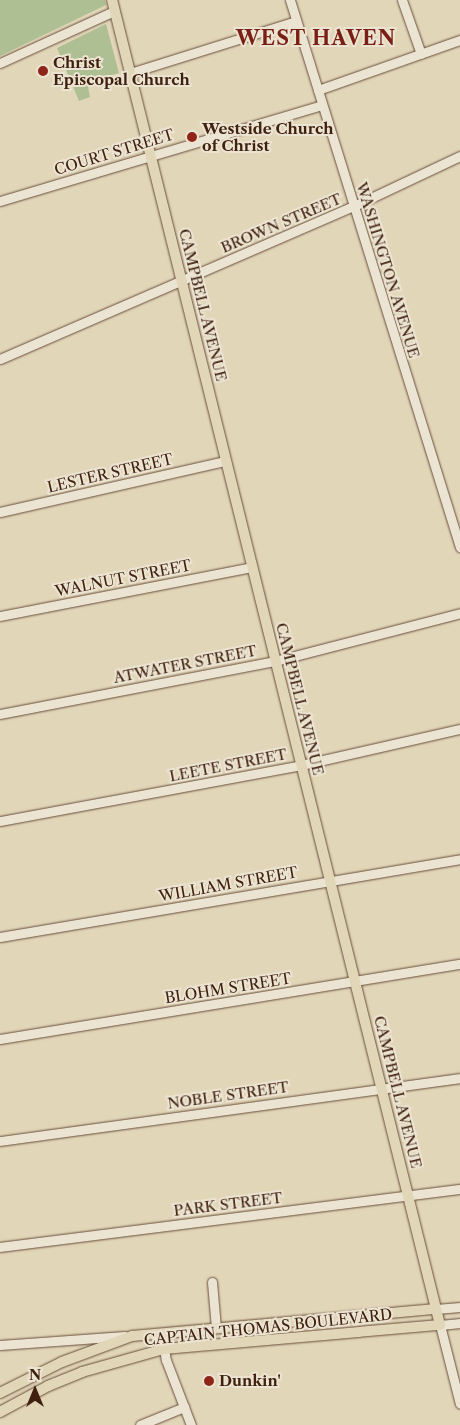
<!DOCTYPE html>
<html>
<head>
<meta charset="utf-8">
<style>
	body { margin:0 }
	#map { position:relative; width:460px; height:1425px; overflow:hidden; background:#e2d6b9; font-family:"Libre Caslon Text",serif }
	div>[style] { position:absolute }
	[style*='--x'] { left:calc(var(--x)*1px); top:calc(var(--y)*1px); width:calc(var(--w)*1px); rotate:calc(var(--a)*1deg) }
	.green>* { inset:0; background:#aebf93 }
	.roads { filter:drop-shadow(0 0 1px #684e3a) drop-shadow(0 0 1px #684e3a) }
	.minor>* { height:9px; margin:-4.5px; padding:0 4.5px; transform-origin:4.5px; border-radius:4.5px; background:#ece4d2 }
	.major>* { height:10px; margin:-5px; padding:0 5px; transform-origin:5px; border-radius:5px; background:#e2d6b9 }
	.dots>* { width:14px; height:14px; translate:-50% -50%; box-sizing:border-box; border:2px solid #ece4d2; border-radius:50% }
	span { translate:-50% -50%; white-space:nowrap; text-align:center; line-height:1.15; -webkit-text-stroke:4px #ece4d2; paint-order:stroke }
	.poi-label { font-size:15px; color:#40210f; font-weight:700 }
	.left { translate:0 -50%; text-align:left }
	.street-label { font-size:15px; color:#40210f }
	.district-label { font-size:20px; color:#7a1f14; font-weight:700; letter-spacing:1px }
	.north { position:absolute; left:10px; top:1365px; width:50px; height:50px; -webkit-text-stroke:4px #ece4d2; paint-order:stroke; rotate:0deg; font-size:14px; font-weight:700; line-height:20px; text-align:center; color:#40210f }
	.north::after { content:''; display:block; margin:auto; width:18px; height:22px; background:#40210f; clip-path:polygon(50% 0,100% 100%,50% 72%,0 100%) }
</style>
</head>
<body>
<div id="map">
	<div class="green">
		<i style="clip-path:polygon(0 0,105px 0,106px 5px,0 56px)"></i>
		<i style="clip-path:polygon(106px 24px,119px 73px,87px 82px,90px 97px,79px 101px,57px 48px)"></i>
	</div>
	<div class="roads">
		<div class="minor">
			<i style="--x:290;--y:0;--w:573;--a:72.74"></i>
			<i style="--x:402;--y:0;--w:57;--a:70.6"></i>
			<i style="--x:0;--y:63;--w:125;--a:-24.5"></i>
			<i style="--x:130;--y:73;--w:174;--a:-17.4"></i>
			<i style="--x:318;--y:90;--w:151;--a:-19.4"></i>
			<i style="--x:0;--y:201;--w:336;--a:-16.6"></i>
			<i style="--x:0;--y:359;--w:386;--a:-23.4"></i>
			<i style="--x:354;--y:206;--w:117;--a:-25.3"></i>
			<i style="--x:0;--y:512;--w:231;--a:-12.8"></i>
			<i style="--x:0;--y:616;--w:257;--a:-11"></i>
			<i style="--x:0;--y:714;--w:280;--a:-10.9"></i>
			<i style="--x:275;--y:661;--w:191;--a:-14.5"></i>
			<i style="--x:0;--y:821;--w:306;--a:-10.5"></i>
			<i style="--x:301;--y:765;--w:163;--a:-12.8"></i>
			<i style="--x:0;--y:937;--w:467;--a:-9.6"></i>
			<i style="--x:0;--y:1039;--w:466;--a:-9.3"></i>
			<i style="--x:0;--y:1141;--w:464;--a:-7.8"></i>
			<i style="--x:0;--y:1247;--w:464;--a:-7.2"></i>
			<i style="--x:212;--y:1282;--w:46;--a:85"></i>
			<i style="--x:436;--y:1309;--w:24;--a:-5"></i>
			<i style="--x:460;--y:1323;--w:20;--a:174"></i>
			<i style="--x:440;--y:1325;--w:81;--a:75.8"></i>
			<i style="--x:162;--y:1333;--w:27;--a:82"></i>
			<i style="--x:166;--y:1360;--w:70;--a:69"></i>
			<i style="--x:0;--y:1345;--w:125;--a:-4.1"></i>
			<i style="--x:140;--y:1425;--w:48;--a:-22.2"></i>
		</div>
		<div class="major">
			<i style="--x:0;--y:1393;--w:69;--a:-26.6"></i>
			<i style="--x:62;--y:1362;--w:75;--a:-20.4"></i>
			<i style="--x:132;--y:1336;--w:305;--a:-5.1"></i>
			<i style="--x:0;--y:1412;--w:55;--a:-28.4"></i>
			<i style="--x:48;--y:1386;--w:37;--a:-22"></i>
			<i style="--x:82;--y:1372;--w:85;--a:-15.7"></i>
			<i style="--x:164;--y:1349;--w:277;--a:-5"></i>
			<i style="--x:440;--y:1325;--w:1365;--a:-103.9"></i>
		</div>
	</div>
	<div class="dots">
		<i style="left:43px;top:71px;background:#8f2418"></i>
		<i style="left:192px;top:137px;background:#8f2418"></i>
		<i style="left:209px;top:1381px;background:#8f2418"></i>
	</div>
	<div class="poi-label">
		<span class="left" style="left:53px;top:71px">Christ<br>Episcopal Church</span>
		<span class="left" style="left:202px;top:137px">Westside Church<br>of Christ</span>
		<span class="left" style="left:219px;top:1381px">Dunkin'</span>
	</div>
	<div class="street-label">
		<span style="left:114px;top:152px;rotate:-17deg">COURT STREET</span>
		<span style="left:281px;top:223px;rotate:-23deg">BROWN STREET</span>
		<span style="left:388px;top:270px;rotate:73deg">WASHINGTON AVENUE</span>
		<span style="left:203px;top:305px;rotate:76deg">CAMPBELL AVENUE</span>
		<span style="left:110px;top:473px;rotate:-13deg">LESTER STREET</span>
		<span style="left:123px;top:578px;rotate:-11deg">WALNUT STREET</span>
		<span style="left:185px;top:664px;rotate:-11deg">ATWATER STREET</span>
		<span style="left:300px;top:699px;rotate:76deg">CAMPBELL AVENUE</span>
		<span style="left:228px;top:765px;rotate:-11deg">LEETE STREET</span>
		<span style="left:228px;top:884px;rotate:-10deg">WILLIAM STREET</span>
		<span style="left:228px;top:988px;rotate:-9deg">BLOHM STREET</span>
		<span style="left:398px;top:1092px;rotate:76deg">CAMPBELL AVENUE</span>
		<span style="left:228px;top:1095px;rotate:-8deg">NOBLE STREET</span>
		<span style="left:228px;top:1204px;rotate:-7deg">PARK STREET</span>
		<span style="left:268px;top:1327px;rotate:-6deg">CAPTAIN THOMAS BOULEVARD</span>
	</div>
	<div class="district-label">
		<span style="left:316px;top:38px">WEST HAVEN</span>
	</div>
	<div class="north">N</div>
</div>
</body>
</html>
